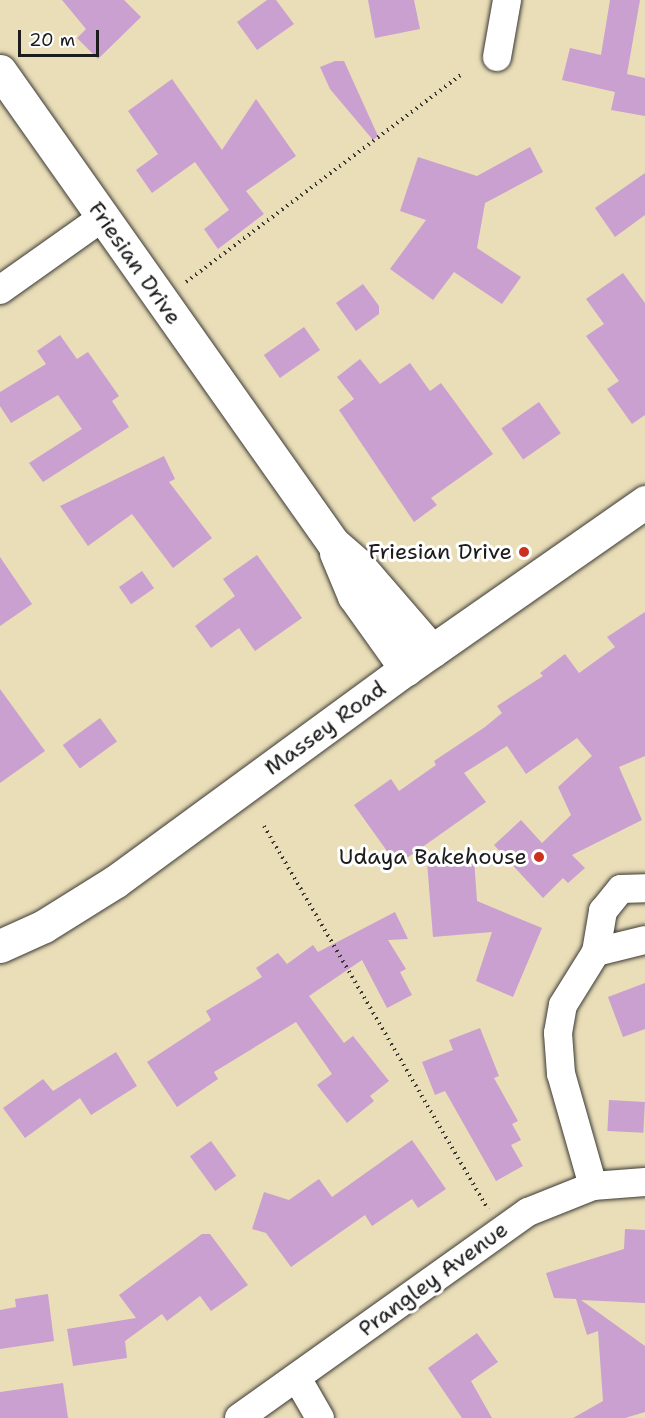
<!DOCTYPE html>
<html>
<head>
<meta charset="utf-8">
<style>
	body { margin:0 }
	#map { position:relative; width:645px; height:1418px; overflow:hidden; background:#eadeb9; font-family:"Shantell Sans",sans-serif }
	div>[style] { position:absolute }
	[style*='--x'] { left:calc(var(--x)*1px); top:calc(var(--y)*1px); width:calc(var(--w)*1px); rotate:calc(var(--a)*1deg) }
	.building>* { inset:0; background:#c9a0cf; transform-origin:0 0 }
	.path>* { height:4px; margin-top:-2px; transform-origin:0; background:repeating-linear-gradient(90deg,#3b3934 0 1.5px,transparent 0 6px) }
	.roads { filter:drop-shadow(0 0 2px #3b3934) drop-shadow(0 0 2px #3b3934) }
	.street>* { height:28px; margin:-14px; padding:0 14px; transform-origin:14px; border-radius:14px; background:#fff }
	.secondary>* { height:33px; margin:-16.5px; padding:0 16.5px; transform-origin:16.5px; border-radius:16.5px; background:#fff }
	.primary>* { height:33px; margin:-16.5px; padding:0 16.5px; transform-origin:16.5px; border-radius:16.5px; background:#fff }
	.dots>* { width:16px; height:16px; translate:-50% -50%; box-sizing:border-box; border:3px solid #fff; border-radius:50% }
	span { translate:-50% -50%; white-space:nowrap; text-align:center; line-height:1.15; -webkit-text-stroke:6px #fff; paint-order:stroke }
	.street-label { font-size:22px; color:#1c1c1c }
	.poi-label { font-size:22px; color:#1c1c1c }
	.right { translate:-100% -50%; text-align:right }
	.scale { position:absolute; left:18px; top:30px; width:81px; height:27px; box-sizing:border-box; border:3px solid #1c1c1c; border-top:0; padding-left:8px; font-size:18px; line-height:21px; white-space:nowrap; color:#1c1c1c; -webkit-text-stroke:4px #fff; paint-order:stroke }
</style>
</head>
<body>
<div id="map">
	<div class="building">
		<i style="clip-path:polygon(62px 0,124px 0,141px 17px,98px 59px,77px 38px,86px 29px)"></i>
		<i style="clip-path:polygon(267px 0,276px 0,294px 24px,257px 50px,237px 22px)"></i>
		<i style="clip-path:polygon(368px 0,414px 0,420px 29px,375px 38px)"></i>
		<i style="clip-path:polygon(610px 0,640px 0,627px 74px,645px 78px,645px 116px,611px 110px,615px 92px,562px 80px,570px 48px,601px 55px)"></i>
		<i style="clip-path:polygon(335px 61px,344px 61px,378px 136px,373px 140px,330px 89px,320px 67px)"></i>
		<i style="clip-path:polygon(172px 79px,222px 150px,256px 99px,296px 156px,246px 191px,264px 214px,218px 249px,204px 229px,229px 210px,195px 162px,152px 193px,136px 170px,158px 154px,128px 111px)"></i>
		<i style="clip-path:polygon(530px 147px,543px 172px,485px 203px,477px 248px,521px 277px,502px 304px,454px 272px,433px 300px,390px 269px,426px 220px,400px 211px,418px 157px,477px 176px)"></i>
		<i style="clip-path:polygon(645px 173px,645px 215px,615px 237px,595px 208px)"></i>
		<i style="clip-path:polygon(623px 273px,645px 303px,645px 415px,632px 424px,607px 389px,619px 381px,586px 336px,604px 324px,586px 299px)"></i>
		<i style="clip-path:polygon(363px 284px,379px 306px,379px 314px,356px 331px,336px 303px)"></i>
		<i style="left:304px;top:327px;width:28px;height:49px;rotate:55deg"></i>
		<i style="clip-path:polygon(60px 335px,77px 359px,88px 352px,119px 396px,112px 401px,129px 427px,43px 482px,29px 463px,82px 429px,58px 395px,11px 423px,0 406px,0 392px,46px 364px,37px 351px)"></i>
		<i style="clip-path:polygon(360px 359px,380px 384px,410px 363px,430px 391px,441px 383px,493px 454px,431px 498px,437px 505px,414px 522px,339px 410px,354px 399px,337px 377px)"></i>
		<i style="left:539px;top:402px;width:38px;height:46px;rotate:55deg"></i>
		<i style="clip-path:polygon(164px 456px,175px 479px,169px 482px,212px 538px,173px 568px,132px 514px,88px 546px,60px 506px)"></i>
		<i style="clip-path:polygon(257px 555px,302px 618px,255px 651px,239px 628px,211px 648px,195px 626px,235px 596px,223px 579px)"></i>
		<i style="clip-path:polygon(0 557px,32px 604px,0 626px)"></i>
		<i style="left:142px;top:571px;width:21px;height:28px;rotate:55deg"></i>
		<i style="clip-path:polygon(645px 612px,645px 756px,619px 767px,642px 820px,572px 855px,585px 868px,568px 883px,563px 878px,543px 898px,494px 845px,521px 820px,542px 843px,571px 815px,558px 787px,592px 756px,577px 738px,526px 774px,507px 746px,464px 773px,486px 802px,397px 865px,354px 805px,391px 779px,399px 791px,436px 765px,434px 761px,485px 727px,502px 713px,497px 706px,543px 676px,540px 673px,565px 654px,579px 673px,615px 647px,607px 637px)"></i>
		<i style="clip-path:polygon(0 689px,45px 751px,0 783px)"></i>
		<i style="left:100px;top:718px;width:29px;height:46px;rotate:54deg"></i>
		<i style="clip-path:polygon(474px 858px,477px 901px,542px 928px,513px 997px,476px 981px,492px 932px,433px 937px,427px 862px)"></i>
		<i style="clip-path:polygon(395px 912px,408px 939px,388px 940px,406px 969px,400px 972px,412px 995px,387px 1008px,362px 960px,309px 996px,344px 1043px,353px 1036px,389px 1081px,370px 1096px,374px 1101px,347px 1123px,317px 1085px,332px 1074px,296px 1022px,214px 1072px,218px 1079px,177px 1107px,147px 1062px,211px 1020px,206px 1011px,262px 977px,256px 968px,278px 953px,287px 964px,313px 945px,318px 952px)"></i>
		<i style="clip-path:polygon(645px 983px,645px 1029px,623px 1037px,608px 997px)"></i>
		<i style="clip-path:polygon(480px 1028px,499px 1076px,494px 1078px,518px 1121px,512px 1124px,521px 1140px,511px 1145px,523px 1166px,496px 1181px,445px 1091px,435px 1095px,422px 1062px,453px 1050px,449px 1040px)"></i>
		<i style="clip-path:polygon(116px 1052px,137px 1086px,91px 1115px,80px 1098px,25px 1138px,3px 1108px,43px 1079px,53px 1091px)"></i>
		<i style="left:609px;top:1100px;width:36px;height:31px;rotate:3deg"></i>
		<i style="clip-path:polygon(412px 1140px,446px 1189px,418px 1208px,412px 1199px,372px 1226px,365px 1215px,291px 1267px,266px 1233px,252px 1229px,264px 1192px,289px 1200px,319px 1179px,332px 1197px)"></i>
		<i style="left:211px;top:1141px;width:43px;height:26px;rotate:54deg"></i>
		<i style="clip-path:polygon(625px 1229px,645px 1230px,645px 1303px,581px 1300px,645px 1346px,645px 1412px,625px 1418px,573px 1418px,603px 1401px,598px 1331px,587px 1335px,576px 1299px,554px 1298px,546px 1273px,624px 1249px)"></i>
		<i style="clip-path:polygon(202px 1234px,210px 1234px,248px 1285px,211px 1311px,200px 1296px,167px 1321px,162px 1314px,125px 1341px,127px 1358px,73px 1366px,67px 1329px,136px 1318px,119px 1295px)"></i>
		<i style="clip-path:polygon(48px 1294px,54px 1341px,0 1349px,0 1310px,16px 1307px,15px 1299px)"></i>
		<i style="clip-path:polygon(477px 1333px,498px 1362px,471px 1381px,492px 1418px,462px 1418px,428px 1368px)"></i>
		<i style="clip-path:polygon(63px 1383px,68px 1418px,0 1418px,0 1392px)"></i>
	</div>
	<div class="path">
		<i style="--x:186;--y:282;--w:347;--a:-37"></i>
		<i style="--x:264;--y:826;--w:444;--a:59.7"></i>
	</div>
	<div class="roads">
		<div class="street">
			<i style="--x:497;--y:57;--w:58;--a:-80"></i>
			<i style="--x:0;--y:290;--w:126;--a:-35.3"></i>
			<i style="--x:596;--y:952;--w:50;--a:-13.8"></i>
			<i style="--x:593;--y:1186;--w:116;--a:-105.9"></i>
			<i style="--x:561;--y:1074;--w:41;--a:-94.2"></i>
			<i style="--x:558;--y:1033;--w:28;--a:-80"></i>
			<i style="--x:563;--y:1005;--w:62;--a:-58.1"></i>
			<i style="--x:596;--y:952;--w:42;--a:-80.3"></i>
			<i style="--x:603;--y:911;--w:28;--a:-51"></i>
			<i style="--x:621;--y:889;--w:24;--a:-2"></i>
			<i style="--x:297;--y:1378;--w:46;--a:60.1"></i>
			<i style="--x:239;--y:1418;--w:355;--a:-35.5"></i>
			<i style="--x:528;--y:1212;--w:70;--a:-21.8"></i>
			<i style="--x:593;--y:1186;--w:52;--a:-4.4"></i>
		</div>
		<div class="secondary">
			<i style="--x:0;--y:71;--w:578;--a:54.8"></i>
			<i style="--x:333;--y:543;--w:32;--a:41"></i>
			<i style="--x:357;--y:564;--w:115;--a:49.2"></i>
			<i style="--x:336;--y:553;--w:47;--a:67.3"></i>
			<i style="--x:354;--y:596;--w:90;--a:54.5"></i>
		</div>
		<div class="primary">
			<i style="--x:0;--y:946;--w:48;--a:-24.4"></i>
			<i style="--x:44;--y:926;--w:85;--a:-32"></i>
			<i style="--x:116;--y:881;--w:359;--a:-36.2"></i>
			<i style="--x:406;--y:669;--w:292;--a:-34.9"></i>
		</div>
	</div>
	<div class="dots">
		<i style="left:524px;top:552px;background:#c8321e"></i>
		<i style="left:539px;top:857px;background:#c8321e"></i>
	</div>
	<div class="street-label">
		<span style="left:135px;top:263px;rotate:55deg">Friesian Drive</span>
		<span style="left:325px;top:728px;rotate:-36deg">Massey Road</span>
		<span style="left:433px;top:1279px;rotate:-36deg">Prangley Avenue</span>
	</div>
	<div class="poi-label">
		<span class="right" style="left:512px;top:552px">Friesian Drive</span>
		<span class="right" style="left:527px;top:857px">Udaya Bakehouse</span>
	</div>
	<div class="scale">20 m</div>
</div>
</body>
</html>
